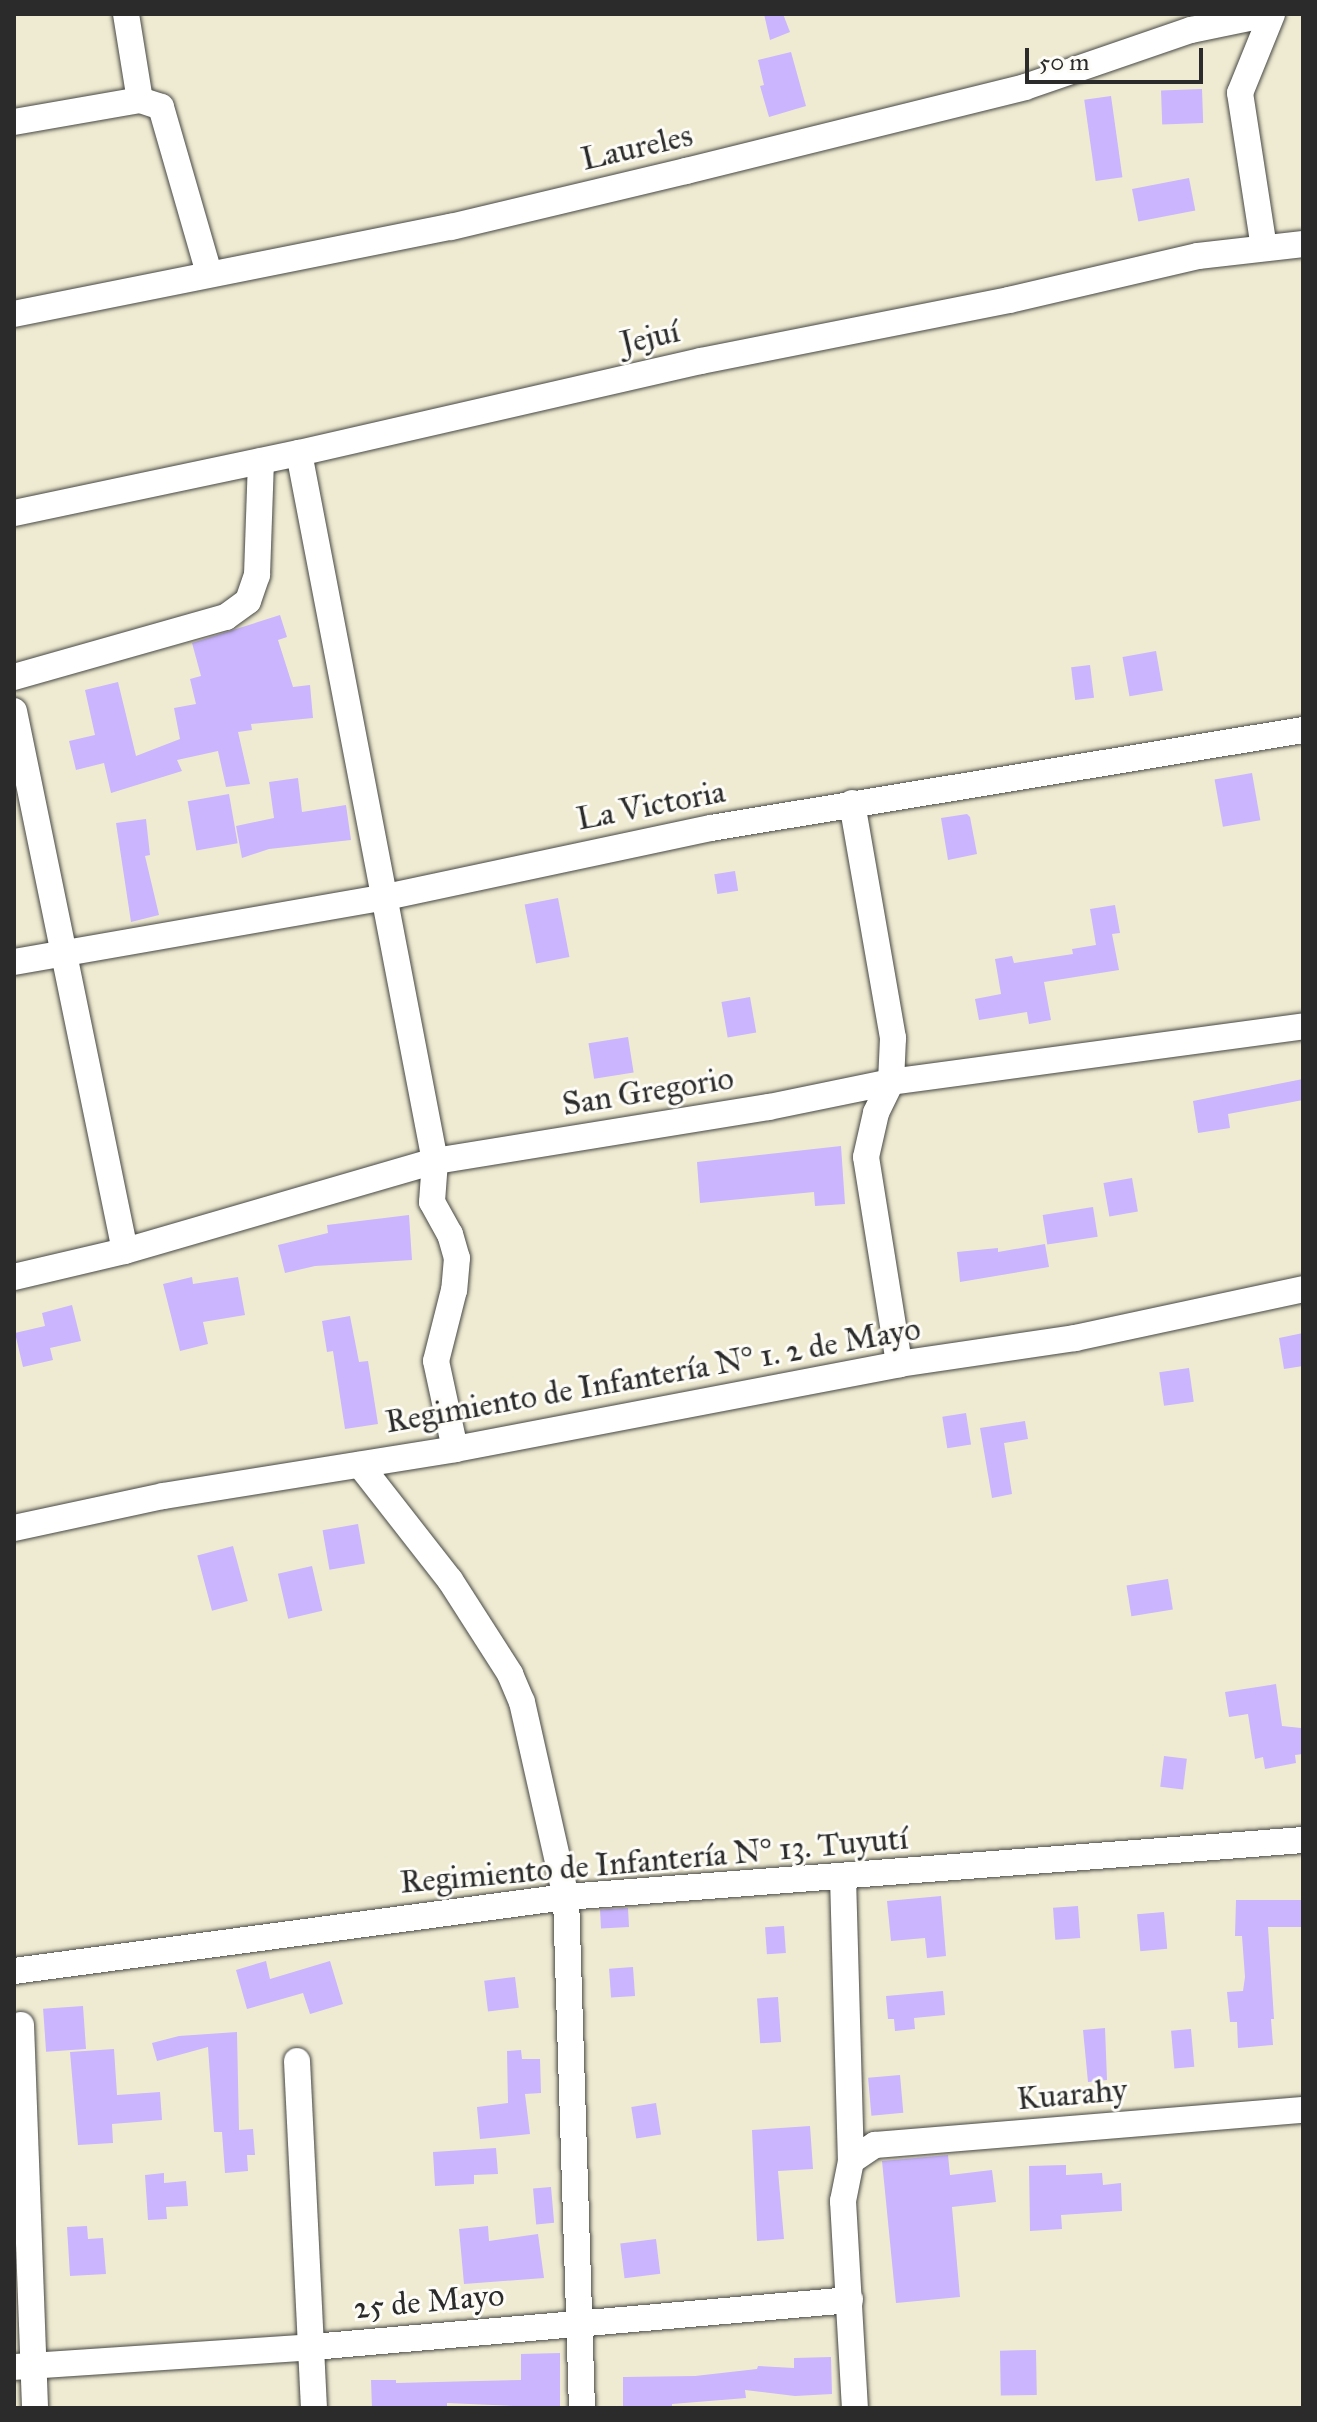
<!DOCTYPE html>
<html>
<head>
<meta charset="utf-8">
<style>
	body { margin:0 }
	#map { position:relative; width:1317px; height:2422px; overflow:hidden; background:#efebd2; font-family:"IM FELL Great Primer",serif }
	div>[style] { position:absolute }
	[style*='--x'] { left:calc(var(--x)*1px); top:calc(var(--y)*1px); width:calc(var(--w)*1px); rotate:calc(var(--a)*1deg) }
	.building>* { inset:0; background:#cab5fe; transform-origin:0 0 }
	.roads { filter:drop-shadow(0 0 2px #484844) drop-shadow(0 0 2px #484844) }
	.minor>* { height:26px; margin:-13px; padding:0 13px; transform-origin:13px; border-radius:13px; background:#fff }
	span { translate:-50% -50%; white-space:nowrap; text-align:center; line-height:1.15; -webkit-text-stroke:6px #fdfcf7; paint-order:stroke }
	.street-label { font-size:32px; color:#2b2b2b }
	.frame { position:absolute; inset:0; border:16px solid #2b2b2b; pointer-events:none }
	.scale { position:absolute; left:1025px; top:48px; width:178px; height:36px; box-sizing:border-box; border:4px solid #2b2b2b; border-top:0; padding-left:10px; font-size:24px; line-height:28px; white-space:nowrap; color:#2b2b2b; -webkit-text-stroke:6px #fdfcf7; paint-order:stroke }
</style>
</head>
<body>
<div id="map">
	<div class="building">
		<i style="clip-path:polygon(764px 14px,783px 14px,790px 32px,770px 40px)"></i>
		<i style="clip-path:polygon(791px 52px,806px 106px,769px 117px,760px 86px,764px 85px,758px 60px)"></i>
		<i style="left:1202px;top:89px;width:34px;height:41px;rotate:88deg"></i>
		<i style="left:1111px;top:96px;width:82px;height:27px;rotate:82deg"></i>
		<i style="left:1189px;top:178px;width:33px;height:58px;rotate:79deg"></i>
		<i style="clip-path:polygon(280px 615px,287px 637px,278px 640px,293px 687px,310px 685px,313px 718px,251px 724px,252px 730px,238px 732px,250px 784px,226px 787px,218px 751px,177px 760px,182px 771px,111px 793px,104px 763px,76px 770px,69px 741px,95px 735px,85px 690px,118px 682px,136px 756px,180px 739px,174px 708px,196px 704px,190px 679px,201px 676px,192px 643px)"></i>
		<i style="left:1156px;top:651px;width:40px;height:34px;rotate:80deg"></i>
		<i style="left:1090px;top:665px;width:33px;height:19px;rotate:83deg"></i>
		<i style="left:1252px;top:773px;width:48px;height:38px;rotate:80deg"></i>
		<i style="clip-path:polygon(298px 778px,302px 812px,346px 805px,351px 840px,269px 849px,242px 858px,236px 826px,274px 818px,269px 782px)"></i>
		<i style="left:229px;top:794px;width:50px;height:42px;rotate:80deg"></i>
		<i style="clip-path:polygon(967px 814px,970px 817px,977px 854px,948px 860px,941px 818px)"></i>
		<i style="clip-path:polygon(146px 819px,150px 855px,145px 856px,159px 915px,131px 922px,116px 823px)"></i>
		<i style="left:735px;top:871px;width:20px;height:21px;rotate:81deg"></i>
		<i style="left:558px;top:898px;width:60px;height:34px;rotate:79deg"></i>
		<i style="clip-path:polygon(1115px 905px,1120px 933px,1112px 934px,1119px 970px,1044px 982px,1051px 1020px,1029px 1024px,1027px 1012px,979px 1020px,975px 999px,1001px 994px,995px 959px,1012px 956px,1014px 963px,1073px 954px,1072px 949px,1096px 945px,1090px 909px)"></i>
		<i style="left:750px;top:997px;width:36px;height:29px;rotate:80deg"></i>
		<i style="left:628px;top:1037px;width:36px;height:40px;rotate:81deg"></i>
		<i style="clip-path:polygon(1303px 1079px,1303px 1100px,1228px 1114px,1230px 1128px,1198px 1133px,1193px 1101px)"></i>
		<i style="clip-path:polygon(841px 1146px,845px 1204px,815px 1206px,814px 1192px,700px 1203px,697px 1162px)"></i>
		<i style="left:1132px;top:1178px;width:34px;height:29px;rotate:80deg"></i>
		<i style="left:1093px;top:1207px;width:30px;height:51px;rotate:81deg"></i>
		<i style="clip-path:polygon(409px 1215px,412px 1260px,315px 1266px,285px 1273px,278px 1245px,328px 1233px,327px 1225px)"></i>
		<i style="clip-path:polygon(1045px 1244px,1049px 1267px,960px 1282px,957px 1252px,998px 1248px,998px 1252px)"></i>
		<i style="clip-path:polygon(192px 1277px,193px 1284px,238px 1277px,245px 1315px,203px 1322px,208px 1344px,180px 1351px,163px 1284px)"></i>
		<i style="clip-path:polygon(72px 1305px,81px 1341px,50px 1348px,53px 1360px,23px 1367px,15px 1333px,45px 1326px,42px 1313px)"></i>
		<i style="clip-path:polygon(350px 1316px,359px 1362px,368px 1361px,378px 1424px,345px 1429px,333px 1351px,327px 1352px,322px 1321px)"></i>
		<i style="clip-path:polygon(1303px 1333px,1303px 1366px,1284px 1369px,1279px 1338px)"></i>
		<i style="left:1189px;top:1368px;width:34px;height:30px;rotate:82deg"></i>
		<i style="left:966px;top:1413px;width:32px;height:24px;rotate:81deg"></i>
		<i style="clip-path:polygon(1025px 1421px,1028px 1439px,1004px 1443px,1012px 1494px,992px 1498px,980px 1428px)"></i>
		<i style="left:358px;top:1524px;width:40px;height:36px;rotate:80deg"></i>
		<i style="left:233px;top:1546px;width:57px;height:37px;rotate:75deg"></i>
		<i style="left:312px;top:1566px;width:46px;height:35px;rotate:77deg"></i>
		<i style="left:1168px;top:1579px;width:31px;height:42px;rotate:81deg"></i>
		<i style="clip-path:polygon(1276px 1684px,1282px 1726px,1301px 1728px,1303px 1754px,1295px 1755px,1296px 1763px,1265px 1769px,1263px 1757px,1255px 1759px,1248px 1714px,1229px 1717px,1225px 1692px)"></i>
		<i style="left:1164px;top:1756px;width:23px;height:31px;rotate:7deg"></i>
		<i style="clip-path:polygon(941px 1896px,946px 1956px,927px 1958px,925px 1938px,891px 1941px,887px 1901px)"></i>
		<i style="clip-path:polygon(1236px 1900px,1303px 1900px,1303px 1927px,1268px 1927px,1274px 2019px,1271px 2019px,1273px 2045px,1238px 2048px,1237px 2022px,1230px 2022px,1227px 1992px,1243px 1991px,1245px 1977px,1242px 1936px,1235px 1936px)"></i>
		<i style="left:1078px;top:1906px;width:32px;height:25px;rotate:86deg"></i>
		<i style="left:628px;top:1908px;width:19px;height:28px;rotate:87deg"></i>
		<i style="left:1164px;top:1912px;width:37px;height:27px;rotate:85deg"></i>
		<i style="left:784px;top:1926px;width:27px;height:19px;rotate:86deg"></i>
		<i style="clip-path:polygon(266px 1961px,270px 1979px,330px 1961px,343px 2004px,310px 2014px,303px 1993px,247px 2009px,236px 1970px)"></i>
		<i style="left:633px;top:1967px;width:29px;height:24px;rotate:86deg"></i>
		<i style="left:515px;top:1977px;width:31px;height:31px;rotate:83deg"></i>
		<i style="clip-path:polygon(943px 1991px,945px 2015px,914px 2018px,915px 2029px,895px 2031px,894px 2019px,888px 2019px,886px 1996px)"></i>
		<i style="left:778px;top:1997px;width:45px;height:21px;rotate:86deg"></i>
		<i style="left:83px;top:2006px;width:43px;height:40px;rotate:86deg"></i>
		<i style="clip-path:polygon(1105px 2028px,1107px 2080px,1088px 2082px,1083px 2030px)"></i>
		<i style="left:1191px;top:2029px;width:38px;height:20px;rotate:85deg"></i>
		<i style="clip-path:polygon(237px 2032px,239px 2130px,224px 2131px,253px 2129px,255px 2155px,247px 2155px,248px 2171px,225px 2173px,222px 2132px,214px 2132px,208px 2047px,157px 2061px,152px 2043px,179px 2036px)"></i>
		<i style="clip-path:polygon(114px 2049px,117px 2095px,160px 2092px,162px 2120px,112px 2124px,113px 2143px,78px 2145px,70px 2052px)"></i>
		<i style="clip-path:polygon(521px 2050px,522px 2059px,540px 2059px,541px 2093px,525px 2094px,530px 2134px,480px 2139px,477px 2107px,508px 2103px,507px 2051px)"></i>
		<i style="left:900px;top:2075px;width:38px;height:32px;rotate:85deg"></i>
		<i style="left:656px;top:2103px;width:32px;height:25px;rotate:81deg"></i>
		<i style="clip-path:polygon(810px 2126px,813px 2169px,778px 2171px,784px 2239px,757px 2241px,752px 2130px)"></i>
		<i style="clip-path:polygon(496px 2148px,498px 2174px,474px 2175px,474px 2184px,435px 2186px,433px 2152px)"></i>
		<i style="clip-path:polygon(948px 2155px,950px 2175px,992px 2170px,996px 2202px,952px 2207px,960px 2297px,896px 2303px,882px 2161px)"></i>
		<i style="clip-path:polygon(1066px 2165px,1066px 2175px,1102px 2173px,1103px 2185px,1121px 2183px,1122px 2211px,1061px 2215px,1062px 2229px,1030px 2231px,1029px 2166px)"></i>
		<i style="clip-path:polygon(164px 2173px,164px 2183px,186px 2181px,188px 2206px,166px 2207px,167px 2219px,148px 2220px,145px 2175px)"></i>
		<i style="left:551px;top:2187px;width:36px;height:18px;rotate:85deg"></i>
		<i style="clip-path:polygon(87px 2226px,88px 2239px,103px 2238px,106px 2274px,70px 2276px,67px 2227px)"></i>
		<i style="clip-path:polygon(488px 2226px,489px 2241px,538px 2234px,544px 2278px,464px 2284px,459px 2229px)"></i>
		<i style="left:656px;top:2239px;width:35px;height:36px;rotate:83deg"></i>
		<i style="left:1036px;top:2350px;width:45px;height:36px;rotate:89deg"></i>
		<i style="clip-path:polygon(560px 2353px,560px 2408px,447px 2403px,447px 2408px,372px 2408px,371px 2380px,396px 2380px,396px 2383px,521px 2380px,521px 2354px)"></i>
		<i style="clip-path:polygon(831px 2357px,832px 2394px,795px 2396px,745px 2390px,746px 2398px,672px 2404px,672px 2408px,623px 2408px,623px 2377px,695px 2376px,757px 2369px,758px 2366px,794px 2368px,794px 2358px)"></i>
	</div>
	<div class="roads">
		<div class="minor">
			<i style="--x:126;--y:14;--w:87;--a:80.8"></i>
			<i style="--x:14;--y:122;--w:128;--a:-9.9"></i>
			<i style="--x:140;--y:100;--w:22;--a:18"></i>
			<i style="--x:161;--y:107;--w:173;--a:73.9"></i>
			<i style="--x:1264;--y:248;--w:157;--a:-98.8"></i>
			<i style="--x:1240;--y:93;--w:85;--a:-67.9"></i>
			<i style="--x:14;--y:314;--w:446;--a:-11.3"></i>
			<i style="--x:451;--y:227;--w:242;--a:-13.4"></i>
			<i style="--x:686;--y:171;--w:349;--a:-13.9"></i>
			<i style="--x:1025;--y:87;--w:176;--a:-19"></i>
			<i style="--x:1191;--y:30;--w:79;--a:-11.7"></i>
			<i style="--x:299;--y:453;--w:721;--a:79.13"></i>
			<i style="--x:435;--y:1161;--w:41;--a:94.2"></i>
			<i style="--x:432;--y:1202;--w:37;--a:61"></i>
			<i style="--x:450;--y:1234;--w:25;--a:74"></i>
			<i style="--x:457;--y:1258;--w:32;--a:95"></i>
			<i style="--x:454;--y:1290;--w:73;--a:104.2"></i>
			<i style="--x:436;--y:1361;--w:90;--a:77.8"></i>
			<i style="--x:14;--y:513;--w:291;--a:-11.9"></i>
			<i style="--x:299;--y:453;--w:412;--a:-12.9"></i>
			<i style="--x:701;--y:361;--w:314;--a:-11.2"></i>
			<i style="--x:1009;--y:300;--w:194;--a:-13.1"></i>
			<i style="--x:1198;--y:256;--w:106;--a:-6.5"></i>
			<i style="--x:14;--y:677;--w:220;--a:-15.8"></i>
			<i style="--x:226;--y:617;--w:27;--a:-36"></i>
			<i style="--x:248;--y:601;--w:28;--a:-71"></i>
			<i style="--x:257;--y:575;--w:114;--a:-88"></i>
			<i style="--x:14;--y:711;--w:551;--a:78.38"></i>
			<i style="--x:852;--y:803;--w:239;--a:80.1"></i>
			<i style="--x:893;--y:1038;--w:44;--a:92.6"></i>
			<i style="--x:891;--y:1082;--w:34;--a:116"></i>
			<i style="--x:876;--y:1113;--w:45;--a:102.8"></i>
			<i style="--x:866;--y:1157;--w:210;--a:80.9"></i>
			<i style="--x:14;--y:962;--w:378;--a:-9.9"></i>
			<i style="--x:386;--y:897;--w:332;--a:-12"></i>
			<i style="--x:711;--y:828;--w:600;--a:-9.4"></i>
			<i style="--x:14;--y:1277;--w:114;--a:-13.2"></i>
			<i style="--x:125;--y:1251;--w:323;--a:-16.2"></i>
			<i style="--x:435;--y:1161;--w:338;--a:-9.2"></i>
			<i style="--x:769;--y:1107;--w:125;--a:-11.6"></i>
			<i style="--x:891;--y:1082;--w:416;--a:-7.7"></i>
			<i style="--x:360;--y:1465;--w:146;--a:52"></i>
			<i style="--x:450;--y:1580;--w:112;--a:57.4"></i>
			<i style="--x:510;--y:1674;--w:30;--a:67"></i>
			<i style="--x:522;--y:1702;--w:200;--a:77.3"></i>
			<i style="--x:566;--y:1897;--w:511;--a:88.21"></i>
			<i style="--x:14;--y:1528;--w:152;--a:-12.1"></i>
			<i style="--x:163;--y:1496;--w:296;--a:-9.1"></i>
			<i style="--x:455;--y:1449;--w:452;--a:-10.8"></i>
			<i style="--x:899;--y:1364;--w:178;--a:-8.4"></i>
			<i style="--x:1075;--y:1338;--w:233;--a:-12.1"></i>
			<i style="--x:843;--y:1877;--w:284;--a:88.4"></i>
			<i style="--x:851;--y:2161;--w:41;--a:101.3"></i>
			<i style="--x:843;--y:2201;--w:207;--a:86.7"></i>
			<i style="--x:14;--y:1971;--w:557;--a:-7.64"></i>
			<i style="--x:566;--y:1897;--w:739;--a:-4.42"></i>
			<i style="--x:21;--y:2025;--w:383;--a:87.9"></i>
			<i style="--x:297;--y:2061;--w:347;--a:87.2"></i>
			<i style="--x:851;--y:2161;--w:29;--a:-34"></i>
			<i style="--x:875;--y:2145;--w:429;--a:-4.7"></i>
			<i style="--x:14;--y:2367;--w:300;--a:-3.8"></i>
			<i style="--x:313;--y:2347;--w:539;--a:-5"></i>
		</div>
	</div>
	<div class="street-label">
		<span style="left:637px;top:148px;rotate:-13deg">Laureles</span>
		<span style="left:650px;top:338px;rotate:-13deg">Jejuí</span>
		<span style="left:651px;top:806px;rotate:-11deg">La Victoria</span>
		<span style="left:648px;top:1092px;rotate:-9deg">San Gregorio</span>
		<span style="left:653px;top:1376px;rotate:-10deg">Regimiento de Infantería N° 1. 2 de Mayo</span>
		<span style="left:654px;top:1861px;rotate:-5deg">Regimiento de Infantería N° 13. Tuyutí</span>
		<span style="left:1072px;top:2095px;rotate:-5deg">Kuarahy</span>
		<span style="left:429px;top:2302px;rotate:-5deg">25 de Mayo</span>
	</div>
	<div class="frame"></div>
	<div class="scale">50 m</div>
</div>
</body>
</html>
